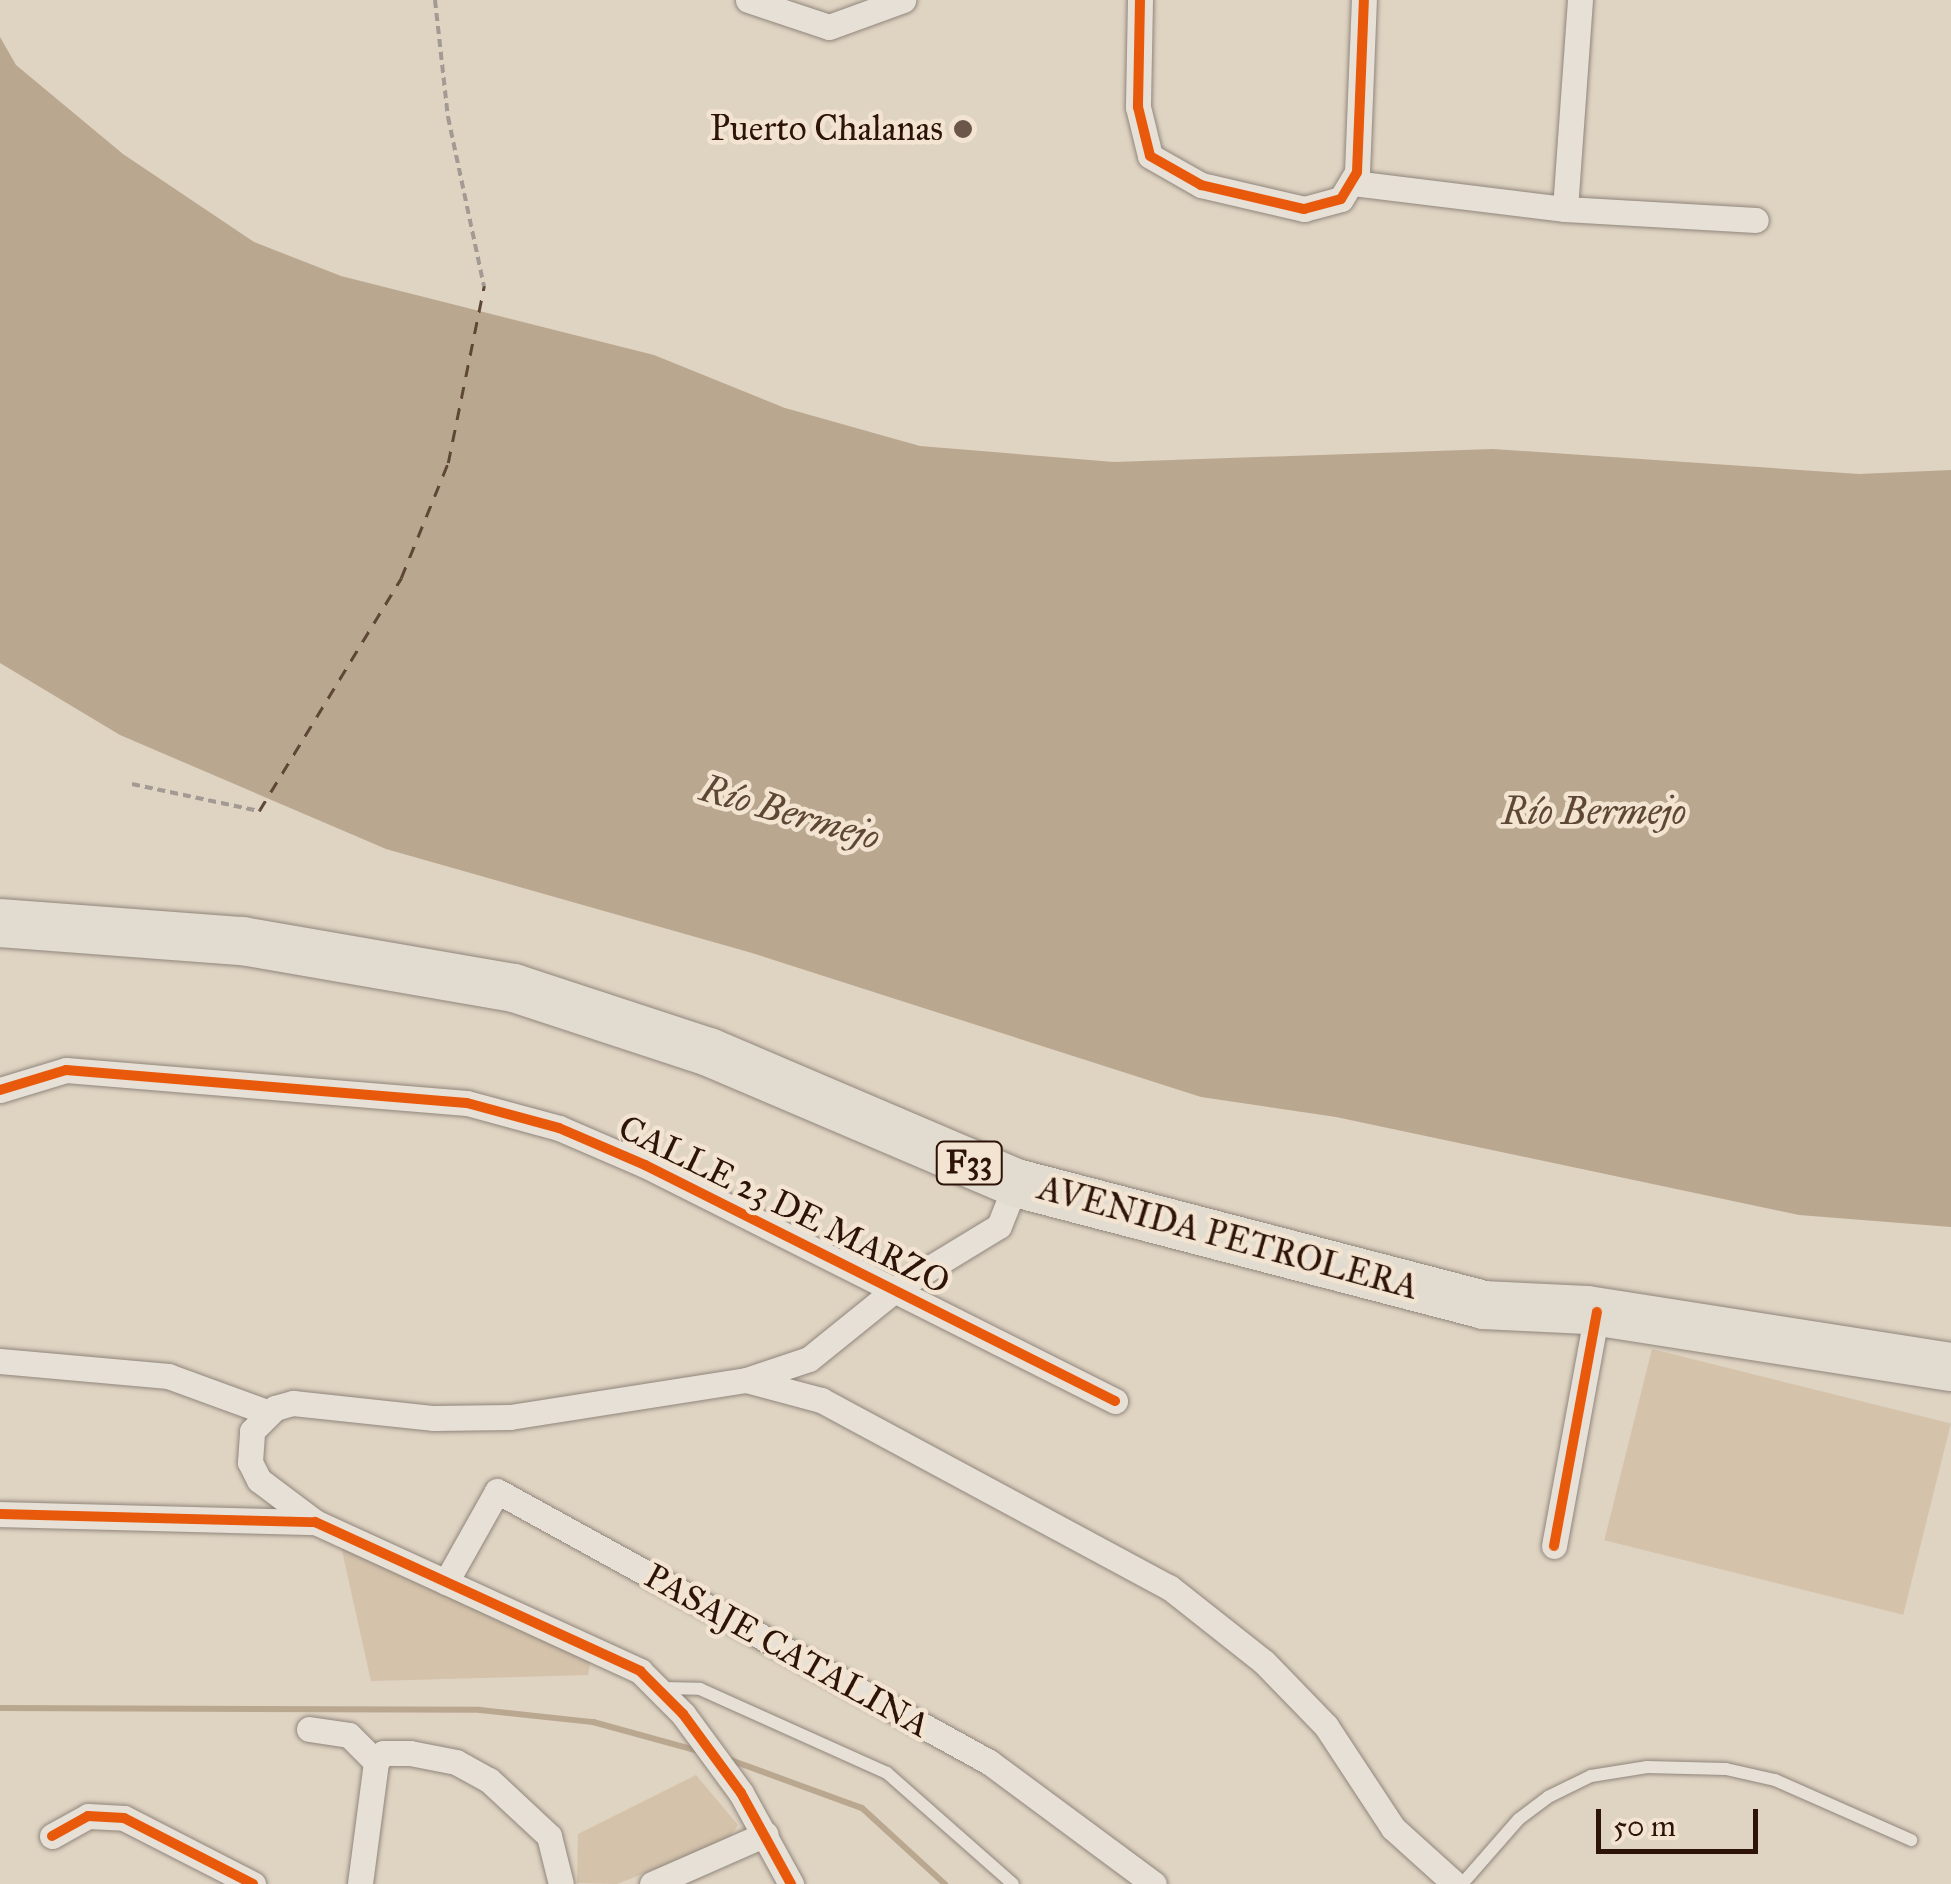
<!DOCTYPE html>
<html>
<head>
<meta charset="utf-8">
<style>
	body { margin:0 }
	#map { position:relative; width:1951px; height:1884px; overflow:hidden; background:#dfd3c2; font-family:"IM FELL Great Primer",serif }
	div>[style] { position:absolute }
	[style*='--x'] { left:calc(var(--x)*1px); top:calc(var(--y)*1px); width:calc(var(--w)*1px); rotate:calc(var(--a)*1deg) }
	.green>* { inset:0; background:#d4c2ab; transform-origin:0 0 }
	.water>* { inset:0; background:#baa790 }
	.stream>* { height:6px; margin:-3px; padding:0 3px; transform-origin:3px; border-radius:3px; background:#baa790 }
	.ferry>* { height:2.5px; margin-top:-1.25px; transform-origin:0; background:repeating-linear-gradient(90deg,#5f4736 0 12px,transparent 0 22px) }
	.path>* { height:4px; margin-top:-2px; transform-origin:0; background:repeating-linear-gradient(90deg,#a39b93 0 8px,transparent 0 13px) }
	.roads { filter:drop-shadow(0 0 2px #90867b) drop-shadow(0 0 2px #90867b) }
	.lane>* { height:12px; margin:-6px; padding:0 6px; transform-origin:6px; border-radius:6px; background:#e6e0d7 }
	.street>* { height:25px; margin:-12.5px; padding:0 12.5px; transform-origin:12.5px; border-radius:12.5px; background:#e6e0d7 }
	.highway>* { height:48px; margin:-24px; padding:0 24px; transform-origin:24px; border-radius:24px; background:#e2dbd0 }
	.cycleway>* { height:10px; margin:-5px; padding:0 5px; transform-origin:5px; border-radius:5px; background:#e8590c }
	.dots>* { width:28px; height:28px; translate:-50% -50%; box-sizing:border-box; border:5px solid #f2e4d0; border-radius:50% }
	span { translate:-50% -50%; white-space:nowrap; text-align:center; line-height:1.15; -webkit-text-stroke:9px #f2e4d0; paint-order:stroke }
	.shield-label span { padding:2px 8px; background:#f2e4d0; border:2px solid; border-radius:8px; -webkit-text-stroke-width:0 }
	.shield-label { font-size:32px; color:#2d1308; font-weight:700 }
	.poi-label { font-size:35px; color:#2d1308 }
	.right { translate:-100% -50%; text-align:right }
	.street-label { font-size:35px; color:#2d1308 }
	.water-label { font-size:38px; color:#5f4736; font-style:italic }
	.scale { position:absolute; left:1596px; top:1809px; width:162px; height:45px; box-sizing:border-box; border:5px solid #2d1308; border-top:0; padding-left:12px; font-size:30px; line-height:35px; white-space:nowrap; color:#2d1308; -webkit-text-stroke:8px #f2e4d0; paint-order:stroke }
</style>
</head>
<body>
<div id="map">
	<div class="green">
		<i style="left:1652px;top:1349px;width:308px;height:197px;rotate:14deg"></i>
		<i style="clip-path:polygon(341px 1546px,591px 1659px,588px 1675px,371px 1681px)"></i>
		<i style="clip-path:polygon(696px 1775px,738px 1825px,727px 1841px,617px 1884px,577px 1883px,578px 1834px)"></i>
	</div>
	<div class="water">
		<i style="clip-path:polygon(0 37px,16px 65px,123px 154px,254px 242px,341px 276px,654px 355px,785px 408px,920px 446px,1114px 462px,1493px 449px,1859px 474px,1951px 470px,1951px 1227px,1799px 1215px,1336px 1117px,1201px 1097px,752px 953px,386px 849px,120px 735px,0 663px)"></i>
	</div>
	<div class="stream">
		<i style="--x:0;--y:1708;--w:480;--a:0.2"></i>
		<i style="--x:480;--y:1710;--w:114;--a:6.1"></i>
		<i style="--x:593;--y:1722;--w:110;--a:15.3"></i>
		<i style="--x:725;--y:1758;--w:146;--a:20.1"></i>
		<i style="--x:862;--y:1808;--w:113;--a:42.5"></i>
	</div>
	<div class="ferry">
		<i style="--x:259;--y:811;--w:273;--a:-58.6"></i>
		<i style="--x:401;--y:578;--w:124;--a:-67.8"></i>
		<i style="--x:448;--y:463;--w:181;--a:-78.5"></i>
	</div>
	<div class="path">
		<i style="--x:435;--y:0;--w:118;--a:83.7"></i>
		<i style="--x:448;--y:117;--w:173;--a:78"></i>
		<i style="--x:132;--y:784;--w:130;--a:12"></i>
	</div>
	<div class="roads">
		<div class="lane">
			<i style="--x:661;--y:1688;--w:39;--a:1"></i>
			<i style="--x:700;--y:1689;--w:205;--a:24.2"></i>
			<i style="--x:887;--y:1773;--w:168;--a:41.4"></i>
			<i style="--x:1462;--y:1884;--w:86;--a:-48.8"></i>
			<i style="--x:1519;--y:1819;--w:36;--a:-37"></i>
			<i style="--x:1548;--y:1797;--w:48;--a:-26"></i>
			<i style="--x:1591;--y:1776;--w:57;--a:-9.1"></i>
			<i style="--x:1647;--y:1767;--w:79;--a:1.5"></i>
			<i style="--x:1726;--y:1769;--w:50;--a:12.7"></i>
			<i style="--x:1775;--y:1780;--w:149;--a:23.8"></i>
		</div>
		<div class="street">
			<i style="--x:748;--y:0;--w:85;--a:18.4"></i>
			<i style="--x:829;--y:27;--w:79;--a:-20"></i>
			<i style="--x:1140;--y:0;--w:107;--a:91.1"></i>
			<i style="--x:1138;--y:107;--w:50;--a:76.2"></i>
			<i style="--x:1150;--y:156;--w:59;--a:29.6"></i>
			<i style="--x:1201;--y:185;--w:106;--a:13.1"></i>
			<i style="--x:1304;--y:209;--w:38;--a:-15"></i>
			<i style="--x:1341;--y:199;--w:31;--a:-59"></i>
			<i style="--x:1357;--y:172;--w:172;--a:-87.7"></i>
			<i style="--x:1353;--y:183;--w:214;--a:7"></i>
			<i style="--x:1565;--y:209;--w:191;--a:3.3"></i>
			<i style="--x:1565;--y:209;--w:210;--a:-85.9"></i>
			<i style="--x:0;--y:1090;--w:69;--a:-16.9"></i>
			<i style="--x:66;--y:1070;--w:402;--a:4.7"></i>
			<i style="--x:467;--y:1103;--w:95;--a:15.2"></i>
			<i style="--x:559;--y:1128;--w:94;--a:23.3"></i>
			<i style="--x:645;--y:1165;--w:526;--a:26.66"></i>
			<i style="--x:0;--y:1361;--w:169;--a:5.1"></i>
			<i style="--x:168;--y:1376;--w:105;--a:20"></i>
			<i style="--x:746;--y:1380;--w:78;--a:14.9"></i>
			<i style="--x:821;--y:1400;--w:395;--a:28.3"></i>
			<i style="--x:1169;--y:1587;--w:121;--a:38.3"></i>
			<i style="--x:1264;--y:1662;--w:89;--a:45.9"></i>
			<i style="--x:1326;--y:1726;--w:122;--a:56.7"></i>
			<i style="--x:1393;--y:1828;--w:84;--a:42.1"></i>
			<i style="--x:0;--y:1514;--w:315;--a:1.5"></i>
			<i style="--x:315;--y:1522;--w:358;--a:24.6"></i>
			<i style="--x:640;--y:1671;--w:61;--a:45"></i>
			<i style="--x:683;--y:1714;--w:98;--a:53.7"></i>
			<i style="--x:741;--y:1793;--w:104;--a:61.2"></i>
			<i style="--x:315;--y:1522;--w:70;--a:-143.1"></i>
			<i style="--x:259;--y:1480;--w:20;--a:-117"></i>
			<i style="--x:250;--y:1462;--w:31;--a:-86"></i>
			<i style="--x:252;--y:1431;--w:33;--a:-45"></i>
			<i style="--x:275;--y:1408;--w:19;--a:-16"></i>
			<i style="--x:293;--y:1403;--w:142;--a:6.1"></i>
			<i style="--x:434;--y:1418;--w:76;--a:-0.8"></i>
			<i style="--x:510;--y:1417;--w:239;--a:-8.9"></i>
			<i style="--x:746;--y:1380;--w:66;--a:-18.4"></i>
			<i style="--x:809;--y:1359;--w:113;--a:-38.9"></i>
			<i style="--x:897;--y:1288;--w:119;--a:-31.3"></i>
			<i style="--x:999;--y:1226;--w:46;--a:-68.4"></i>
			<i style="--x:1554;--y:1546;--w:238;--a:-79.6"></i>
			<i style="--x:446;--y:1582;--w:104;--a:-60.7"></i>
			<i style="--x:497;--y:1491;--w:562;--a:28.85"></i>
			<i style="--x:989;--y:1762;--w:205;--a:36.5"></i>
			<i style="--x:309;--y:1729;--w:40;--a:8.5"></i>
			<i style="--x:349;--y:1735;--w:38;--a:45"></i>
			<i style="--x:376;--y:1762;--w:123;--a:97.5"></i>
			<i style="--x:376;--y:1762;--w:11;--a:-52"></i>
			<i style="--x:383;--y:1753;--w:27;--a:0"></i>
			<i style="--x:410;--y:1753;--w:47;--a:11.1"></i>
			<i style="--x:456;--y:1762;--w:38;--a:29"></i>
			<i style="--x:489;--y:1780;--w:82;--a:43"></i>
			<i style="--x:549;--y:1836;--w:49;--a:76"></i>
			<i style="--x:52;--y:1836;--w:41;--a:-29.1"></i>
			<i style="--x:88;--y:1816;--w:36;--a:3"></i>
			<i style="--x:124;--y:1818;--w:145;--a:27.1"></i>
			<i style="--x:652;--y:1884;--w:124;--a:-23.7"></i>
		</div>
		<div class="highway">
			<i style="--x:0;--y:923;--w:243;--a:4.3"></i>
			<i style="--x:242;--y:941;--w:276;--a:9.8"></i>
			<i style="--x:514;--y:988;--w:205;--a:18.2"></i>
			<i style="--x:709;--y:1052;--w:334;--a:23.1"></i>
			<i style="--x:1016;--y:1183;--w:483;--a:14.6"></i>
			<i style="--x:1483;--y:1305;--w:104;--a:2.8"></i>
			<i style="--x:1587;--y:1310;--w:368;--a:8.9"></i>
		</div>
	</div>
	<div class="cycleway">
		<i style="--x:1140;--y:0;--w:107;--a:91.1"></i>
		<i style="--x:1138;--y:107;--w:50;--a:76.2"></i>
		<i style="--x:1150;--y:156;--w:59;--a:29.6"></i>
		<i style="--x:1201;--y:185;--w:106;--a:13.1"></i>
		<i style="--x:1304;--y:209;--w:38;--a:-15"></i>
		<i style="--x:1341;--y:199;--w:31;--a:-59"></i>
		<i style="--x:1357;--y:172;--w:172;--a:-87.7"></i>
		<i style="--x:0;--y:1090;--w:69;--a:-16.9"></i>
		<i style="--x:66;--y:1070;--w:402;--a:4.7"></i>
		<i style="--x:467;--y:1103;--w:95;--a:15.2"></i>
		<i style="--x:559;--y:1128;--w:94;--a:23.3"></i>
		<i style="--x:645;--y:1165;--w:526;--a:26.66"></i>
		<i style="--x:0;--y:1514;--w:315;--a:1.5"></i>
		<i style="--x:315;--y:1522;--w:358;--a:24.6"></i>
		<i style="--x:640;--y:1671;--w:61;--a:45"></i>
		<i style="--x:683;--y:1714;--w:98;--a:53.7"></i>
		<i style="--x:741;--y:1793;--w:104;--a:61.2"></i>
		<i style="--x:1554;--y:1546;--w:238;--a:-79.6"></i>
		<i style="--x:52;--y:1836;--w:41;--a:-29.1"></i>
		<i style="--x:88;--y:1816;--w:36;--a:3"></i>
		<i style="--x:124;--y:1818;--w:145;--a:27.1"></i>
	</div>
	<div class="dots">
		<i style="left:963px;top:129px;background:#6b5649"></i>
	</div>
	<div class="shield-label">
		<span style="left:969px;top:1163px">F33</span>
	</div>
	<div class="poi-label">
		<span class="right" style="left:943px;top:129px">Puerto Chalanas</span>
	</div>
	<div class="street-label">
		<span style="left:784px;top:1205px;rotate:26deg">CALLE 23 DE MARZO</span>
		<span style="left:1228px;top:1238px;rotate:15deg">AVENIDA PETROLERA</span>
		<span style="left:787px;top:1651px;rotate:29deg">PASAJE CATALINA</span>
	</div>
	<div class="water-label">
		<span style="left:1594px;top:812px">Río Bermejo</span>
		<span style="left:790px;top:813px;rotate:16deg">Río Bermejo</span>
	</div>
	<div class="scale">50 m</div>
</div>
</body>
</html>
